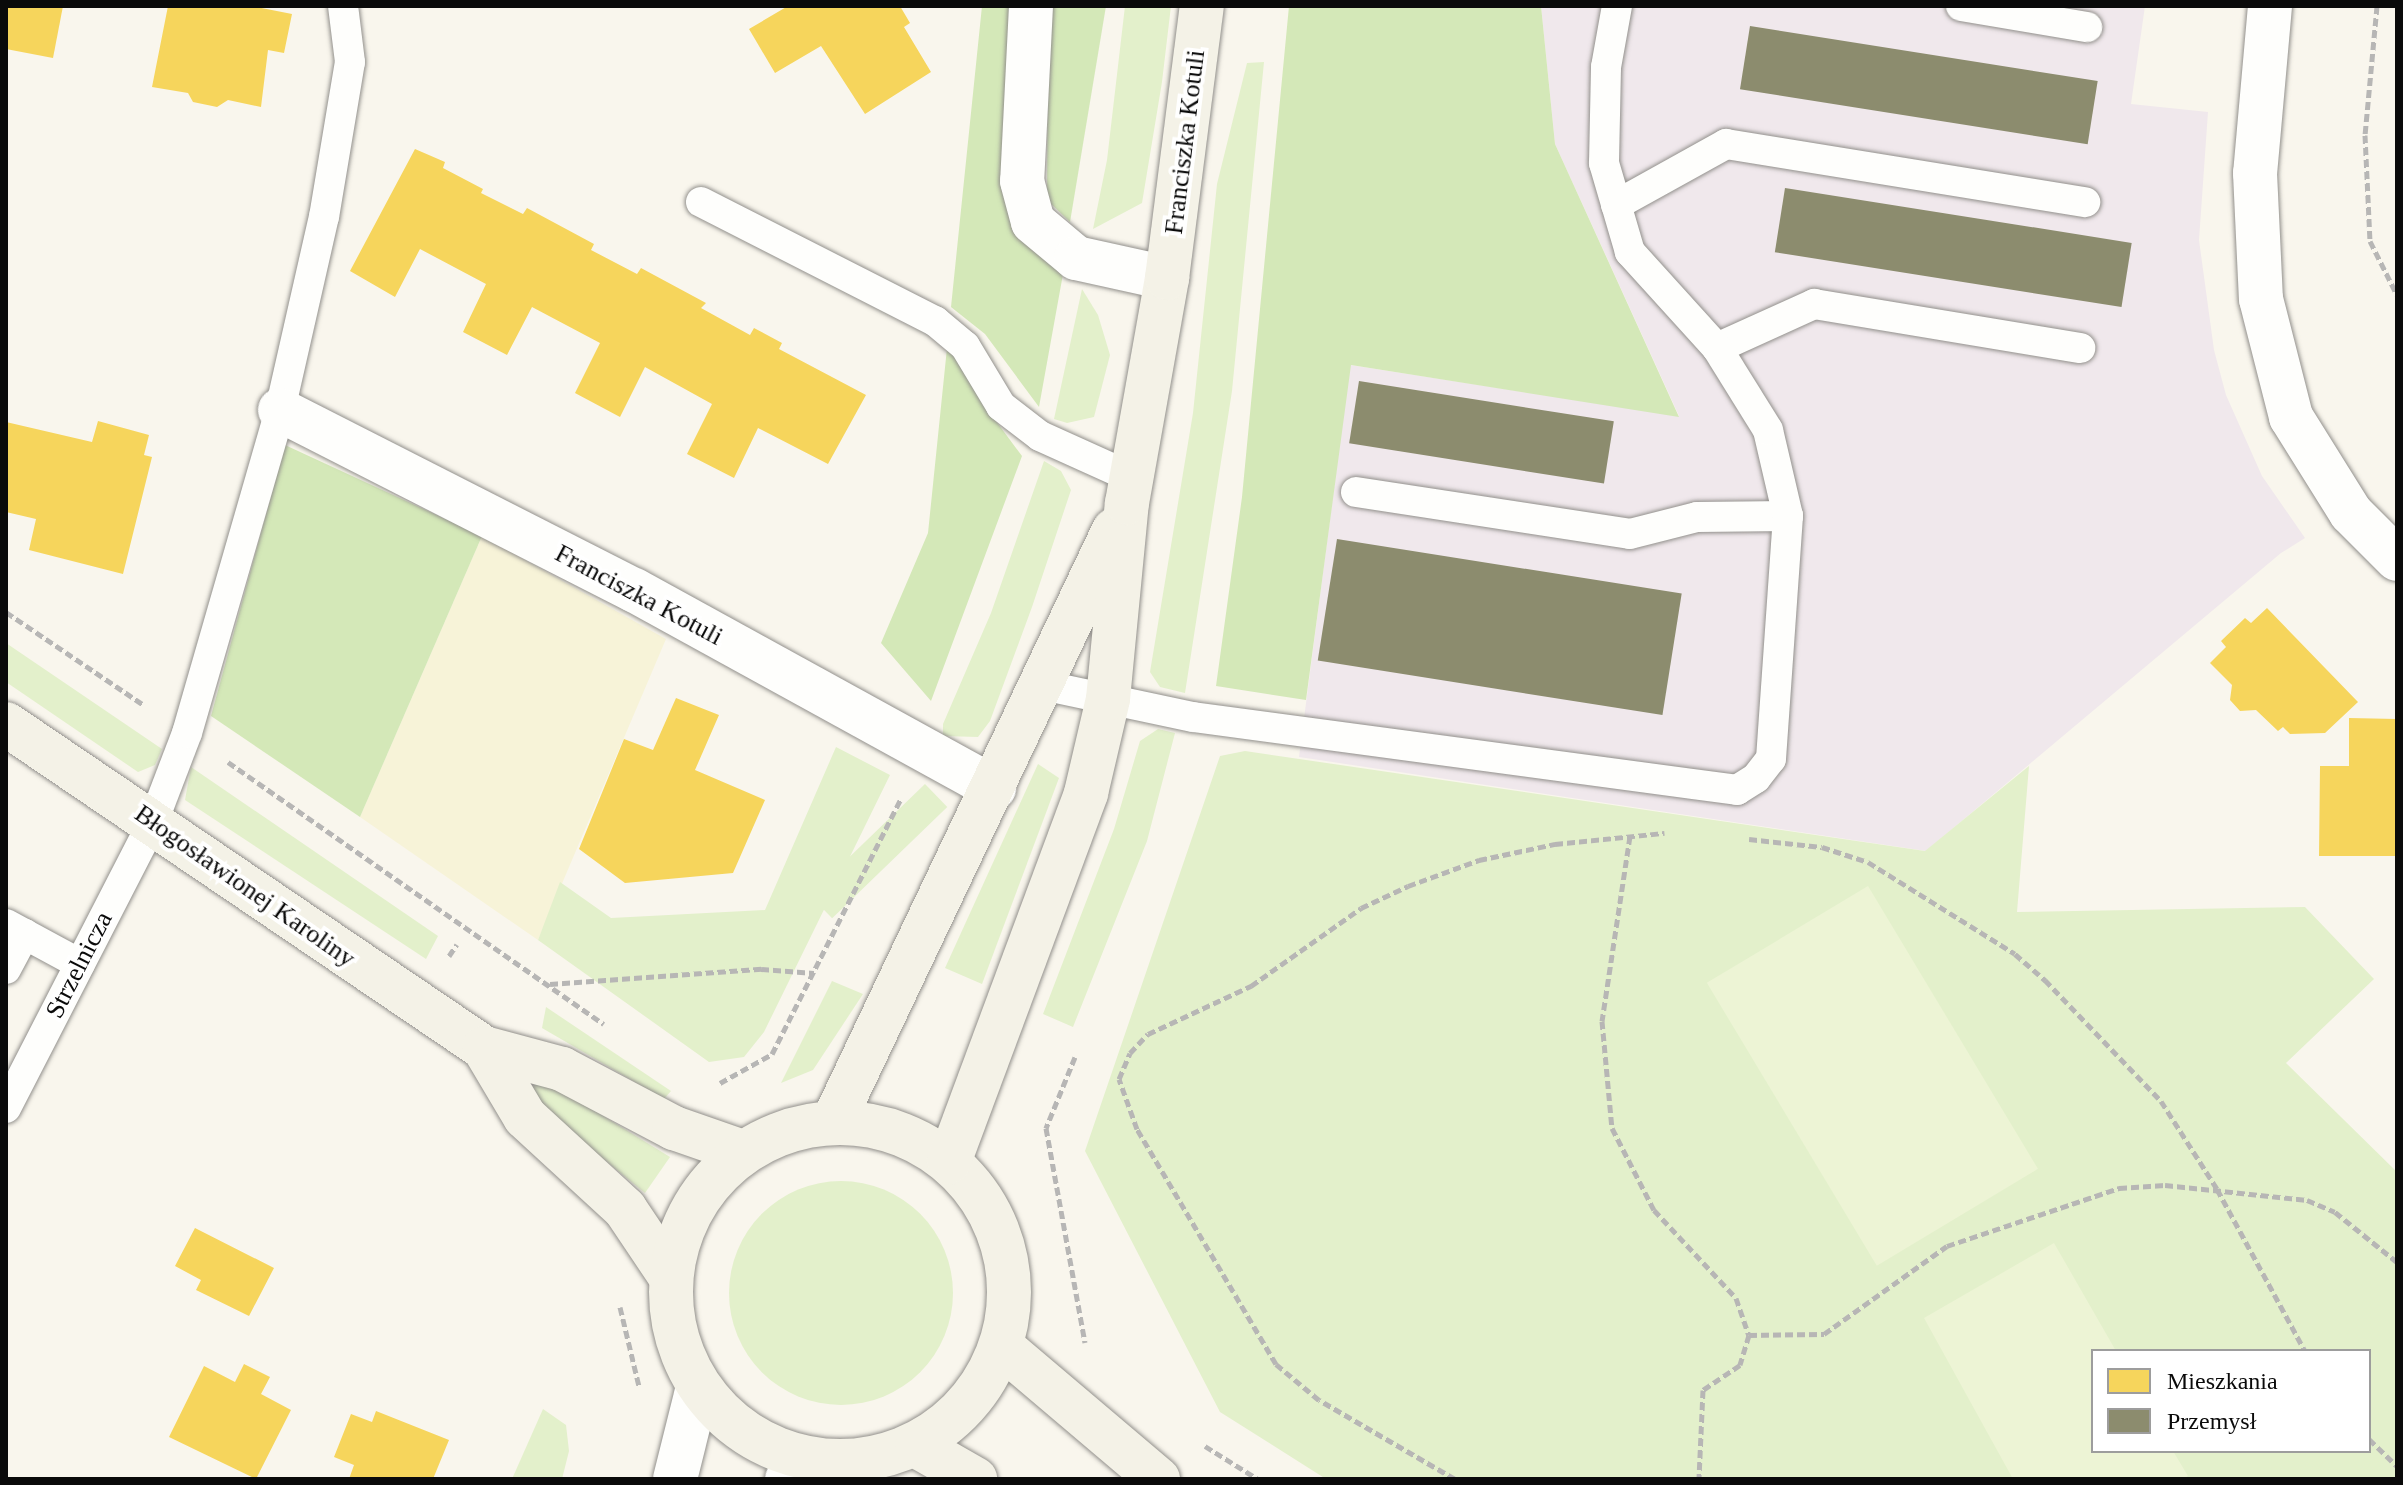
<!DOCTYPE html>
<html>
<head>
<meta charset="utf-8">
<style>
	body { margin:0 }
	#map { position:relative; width:2403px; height:1485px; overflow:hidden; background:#f9f6ed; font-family:Georgia,serif }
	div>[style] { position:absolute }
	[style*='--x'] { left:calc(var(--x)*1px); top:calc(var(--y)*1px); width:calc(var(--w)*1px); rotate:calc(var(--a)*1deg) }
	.industrial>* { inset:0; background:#f0e8ec }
	.farmland>* { inset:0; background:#f7f3d8 }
	.green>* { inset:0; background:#e3f0cb; transform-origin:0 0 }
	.round { border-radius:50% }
	.forest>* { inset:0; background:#d4e8b8 }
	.pitch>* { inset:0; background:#edf4d5; transform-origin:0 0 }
	.homes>* { inset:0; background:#f6d55c }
	.industry>* { inset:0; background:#8c8c6e; transform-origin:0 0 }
	.path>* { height:5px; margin-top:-2.5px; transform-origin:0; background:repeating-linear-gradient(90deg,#b7b6b5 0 8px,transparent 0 12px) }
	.roads { filter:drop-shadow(0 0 2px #92908c) drop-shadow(0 0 2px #92908c) }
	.lane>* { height:30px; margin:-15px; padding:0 15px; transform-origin:15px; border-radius:15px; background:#fefefc }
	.street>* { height:44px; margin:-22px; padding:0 22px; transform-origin:22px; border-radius:22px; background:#fefefc }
	.secondary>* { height:44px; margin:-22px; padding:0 22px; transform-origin:22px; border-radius:22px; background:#f4f2e7 }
	.secondary>.ring { margin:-22px; padding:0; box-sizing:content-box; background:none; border:44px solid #f4f2e7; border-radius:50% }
	span { translate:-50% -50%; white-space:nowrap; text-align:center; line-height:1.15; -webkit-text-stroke:8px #fff; paint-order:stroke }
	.street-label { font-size:26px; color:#0a0a0a }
	.frame { position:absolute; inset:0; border:8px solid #0a0a0a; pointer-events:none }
	.legend { position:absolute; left:2091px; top:1349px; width:280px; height:104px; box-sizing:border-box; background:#fff; border:2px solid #9d9d9d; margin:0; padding:10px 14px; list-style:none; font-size:24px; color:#0a0a0a }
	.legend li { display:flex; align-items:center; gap:16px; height:40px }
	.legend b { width:40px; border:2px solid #9d9d9d }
</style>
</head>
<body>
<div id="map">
	<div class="industrial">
		<i style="clip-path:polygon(1541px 6px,2145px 6px,2131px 104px,2208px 112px,2199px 240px,2214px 350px,2226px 395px,2262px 476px,2305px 538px,2281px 553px,1926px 851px,1299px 757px,1350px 365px,1679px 416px,1555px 144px)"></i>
	</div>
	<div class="farmland">
		<i style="clip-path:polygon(482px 536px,666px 639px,538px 940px,360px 817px)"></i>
	</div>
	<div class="green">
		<i style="clip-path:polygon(1125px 6px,1171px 6px,1162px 82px,1142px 203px,1093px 229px,1107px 160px)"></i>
		<i style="clip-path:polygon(1264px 62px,1232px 391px,1185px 693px,1160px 687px,1150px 672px,1193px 413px,1217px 184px,1247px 63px)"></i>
		<i style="clip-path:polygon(1082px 289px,1098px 315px,1110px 355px,1094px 417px,1067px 423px,1054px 419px)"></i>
		<i style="clip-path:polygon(1044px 461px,1061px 471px,1071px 490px,1032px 607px,990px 721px,978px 737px,943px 736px,943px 724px,991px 613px)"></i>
		<i style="clip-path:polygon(6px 643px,162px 749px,155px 765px,138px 772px,6px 682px)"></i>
		<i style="clip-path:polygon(1158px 729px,1175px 733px,1147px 841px,1073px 1027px,1043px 1014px,1114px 829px,1140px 741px)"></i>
		<i style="clip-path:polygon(836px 747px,890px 775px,764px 1032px,744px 1057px,709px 1062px,538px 940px,560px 882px,611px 918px,765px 910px)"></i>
		<i style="clip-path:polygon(evenodd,1245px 751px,1925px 851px,2029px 766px,2017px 912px,2305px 907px,2374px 979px,2286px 1063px,2397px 1172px,2397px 1479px,1326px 1479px,1220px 1412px,1085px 1151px,1220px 756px,1245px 751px,2093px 1351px,2369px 1351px,2369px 1451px,2093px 1451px,2093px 1351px)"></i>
		<i style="clip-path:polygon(1038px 764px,1059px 778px,982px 984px,945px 968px)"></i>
		<i style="clip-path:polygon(191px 767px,438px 936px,426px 959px,185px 800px)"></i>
		<i style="left:925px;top:784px;width:32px;height:160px;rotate:46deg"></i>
		<i style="clip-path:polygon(832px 981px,863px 994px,813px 1070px,781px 1083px)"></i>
		<i style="clip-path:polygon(546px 1007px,671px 1091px,664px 1099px,542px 1028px)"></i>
		<i style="clip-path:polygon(540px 1077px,670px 1157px,645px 1193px,526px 1096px)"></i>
		<i class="round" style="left:729px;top:1181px;width:224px;height:224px"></i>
		<i style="clip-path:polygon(543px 1409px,566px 1425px,569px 1451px,562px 1479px,512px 1479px)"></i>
	</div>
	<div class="forest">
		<i style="clip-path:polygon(982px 6px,1015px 6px,1004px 185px,1063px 274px,1039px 407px,985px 334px,951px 307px)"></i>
		<i style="clip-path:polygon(1048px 6px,1106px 6px,1070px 222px,1047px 200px)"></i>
		<i style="clip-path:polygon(1289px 6px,1541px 6px,1555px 144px,1679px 417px,1351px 365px,1306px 700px,1216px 686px,1242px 497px)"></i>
		<i style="clip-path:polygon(947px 348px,965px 361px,990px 413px,1022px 456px,931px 701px,881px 643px,928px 533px)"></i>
		<i style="clip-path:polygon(285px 445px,482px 536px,360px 817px,211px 716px)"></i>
	</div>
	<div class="pitch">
		<i style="left:1868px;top:886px;width:330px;height:188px;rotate:59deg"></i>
		<i style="clip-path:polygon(2054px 1243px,2116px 1351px,2093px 1351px,2093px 1451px,2173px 1451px,2188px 1476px,2182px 1479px,2013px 1479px,1924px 1318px)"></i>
	</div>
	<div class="homes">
		<i style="clip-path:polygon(6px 6px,63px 6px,53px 58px,6px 49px)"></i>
		<i style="clip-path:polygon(168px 6px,252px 6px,292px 14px,284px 53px,268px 50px,261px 107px,228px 100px,217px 107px,193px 102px,188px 93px,152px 87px)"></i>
		<i style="clip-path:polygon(788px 6px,900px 6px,910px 23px,904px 27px,931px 72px,865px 114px,821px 46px,775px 73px,749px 29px)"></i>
		<i style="clip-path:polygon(415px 149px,445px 162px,443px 168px,483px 189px,481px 193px,523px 214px,527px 208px,594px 244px,591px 250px,637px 274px,641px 268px,706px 303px,701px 308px,750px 335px,754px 328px,782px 343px,779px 349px,866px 395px,828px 464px,758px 428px,734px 478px,687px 454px,712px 404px,645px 367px,620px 417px,575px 393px,600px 343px,532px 307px,507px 355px,463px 332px,486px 284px,420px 249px,395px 297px,350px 271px)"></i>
		<i style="clip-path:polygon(98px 421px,149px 435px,144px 455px,152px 457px,123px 574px,29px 550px,36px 519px,6px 512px,6px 422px,92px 442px)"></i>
		<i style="clip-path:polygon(2267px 608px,2358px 702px,2325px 733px,2290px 734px,2283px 727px,2278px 731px,2256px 710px,2240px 711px,2230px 700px,2232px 685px,2210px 663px,2226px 647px,2221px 641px,2245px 618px,2251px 623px)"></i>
		<i style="clip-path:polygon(676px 698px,719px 715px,695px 770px,765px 800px,733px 873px,625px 883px,579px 849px,624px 739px,653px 750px)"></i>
		<i style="clip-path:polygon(2349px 718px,2397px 719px,2397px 856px,2319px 856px,2320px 766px,2349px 766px)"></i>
		<i style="clip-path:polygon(195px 1228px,274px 1268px,249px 1316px,196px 1290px,201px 1280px,175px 1266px)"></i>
		<i style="clip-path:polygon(244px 1364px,270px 1377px,261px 1394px,291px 1410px,256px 1479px,169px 1437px,204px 1366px,235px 1382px)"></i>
		<i style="clip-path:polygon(376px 1411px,449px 1440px,433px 1479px,349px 1479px,354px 1465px,334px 1457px,351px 1414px,372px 1422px)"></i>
	</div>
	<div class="industry">
		<i style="left:1750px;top:26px;width:352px;height:64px;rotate:9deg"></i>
		<i style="left:1785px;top:188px;width:351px;height:65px;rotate:9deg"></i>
		<i style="left:1359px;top:381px;width:258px;height:63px;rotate:9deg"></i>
		<i style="left:1337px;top:539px;width:349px;height:123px;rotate:9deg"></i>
	</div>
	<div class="path">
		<i style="--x:2377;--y:6;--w:130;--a:95.3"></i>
		<i style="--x:2365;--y:135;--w:106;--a:87.3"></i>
		<i style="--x:2370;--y:241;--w:60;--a:63.4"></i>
		<i style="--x:6;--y:612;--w:166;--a:34"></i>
		<i style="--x:228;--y:762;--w:458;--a:34.9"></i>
		<i style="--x:1630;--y:836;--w:187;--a:98.6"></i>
		<i style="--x:1602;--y:1021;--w:107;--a:84.7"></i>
		<i style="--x:1612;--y:1128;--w:92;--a:62.9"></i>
		<i style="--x:1654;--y:1210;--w:120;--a:47"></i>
		<i style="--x:1736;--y:1298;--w:39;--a:71"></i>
		<i style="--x:1749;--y:1335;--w:31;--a:107"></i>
		<i style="--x:1740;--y:1365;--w:45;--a:146"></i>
		<i style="--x:1703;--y:1390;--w:88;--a:92.6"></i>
		<i style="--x:1749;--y:839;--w:73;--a:6.3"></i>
		<i style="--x:1822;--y:847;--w:48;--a:18.1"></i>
		<i style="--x:1868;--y:862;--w:173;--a:32"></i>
		<i style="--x:2015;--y:954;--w:40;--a:41"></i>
		<i style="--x:2045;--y:980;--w:168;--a:46.2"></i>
		<i style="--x:2161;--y:1101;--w:104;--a:57.5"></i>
		<i style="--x:2217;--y:1189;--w:184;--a:61.5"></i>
		<i style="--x:449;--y:956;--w:14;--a:-56"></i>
		<i style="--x:550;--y:984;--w:212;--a:-4.1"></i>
		<i style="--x:761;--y:969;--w:53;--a:4.3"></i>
		<i style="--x:1075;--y:1057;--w:77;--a:112.2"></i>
		<i style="--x:1046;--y:1128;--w:218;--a:79.7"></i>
		<i style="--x:720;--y:1083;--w:60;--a:-29.1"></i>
		<i style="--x:772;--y:1054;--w:286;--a:-63.2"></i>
		<i style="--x:620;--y:1307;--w:81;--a:76.5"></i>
		<i style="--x:1749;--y:1335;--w:75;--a:-0.8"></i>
		<i style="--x:1824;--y:1334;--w:151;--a:-35.6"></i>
		<i style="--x:1947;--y:1246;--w:182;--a:-18.6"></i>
		<i style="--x:2119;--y:1188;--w:46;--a:-3.7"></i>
		<i style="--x:2165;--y:1185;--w:143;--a:6"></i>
		<i style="--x:2307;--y:1200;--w:30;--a:23"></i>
		<i style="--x:2335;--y:1212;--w:80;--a:38.9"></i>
		<i style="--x:2369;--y:1439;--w:39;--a:44"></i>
		<i style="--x:1205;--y:1446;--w:62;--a:31.9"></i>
		<i style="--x:1455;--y:1479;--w:157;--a:-149.8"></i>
		<i style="--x:1319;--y:1400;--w:56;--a:-140.1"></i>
		<i style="--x:1276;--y:1364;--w:273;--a:-120.6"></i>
		<i style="--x:1137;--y:1129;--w:53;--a:-109.8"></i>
		<i style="--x:1119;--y:1079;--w:28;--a:-67"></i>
		<i style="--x:1130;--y:1053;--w:26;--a:-47"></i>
		<i style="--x:1148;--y:1034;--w:114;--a:-25"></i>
		<i style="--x:1251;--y:986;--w:135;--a:-35.3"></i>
		<i style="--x:1361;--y:908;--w:52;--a:-25.1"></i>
		<i style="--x:1408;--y:886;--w:76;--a:-20.1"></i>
		<i style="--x:1479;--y:860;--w:78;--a:-11.9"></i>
		<i style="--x:1555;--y:844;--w:110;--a:-5.8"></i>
	</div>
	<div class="roads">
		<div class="lane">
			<i style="--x:1961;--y:6;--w:128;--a:9.5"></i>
			<i style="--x:701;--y:202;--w:263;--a:27"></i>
			<i style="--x:935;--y:321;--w:39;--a:40"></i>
			<i style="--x:965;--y:346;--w:70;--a:59"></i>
			<i style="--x:1001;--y:406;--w:49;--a:37.6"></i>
			<i style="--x:1040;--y:436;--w:102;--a:24.3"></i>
			<i style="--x:1616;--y:205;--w:126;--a:-29"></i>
			<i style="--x:1726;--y:144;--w:364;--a:9.2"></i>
			<i style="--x:1717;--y:348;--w:107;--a:-24.4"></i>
			<i style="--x:1814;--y:304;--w:270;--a:9.4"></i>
			<i style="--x:1356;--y:492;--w:277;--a:8.7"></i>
			<i style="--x:1630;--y:534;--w:69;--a:-14.2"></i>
			<i style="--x:1697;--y:517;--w:91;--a:-0.6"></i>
			<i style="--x:1042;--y:685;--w:154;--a:12"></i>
			<i style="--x:1193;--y:717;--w:549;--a:7.64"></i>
			<i style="--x:1737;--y:790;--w:22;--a:-32"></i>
			<i style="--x:1756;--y:778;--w:24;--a:-52"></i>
			<i style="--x:1771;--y:759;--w:244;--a:-86"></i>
			<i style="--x:1788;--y:516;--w:88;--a:-103.1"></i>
			<i style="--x:1768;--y:430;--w:97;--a:-121.9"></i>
			<i style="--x:1717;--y:348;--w:130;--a:-132.2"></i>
			<i style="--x:1630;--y:252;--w:93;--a:-106.3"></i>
			<i style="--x:1604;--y:163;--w:96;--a:-88.8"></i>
			<i style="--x:1606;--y:67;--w:62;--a:-79.8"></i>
			<i style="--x:6;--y:924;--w:84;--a:28.4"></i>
			<i style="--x:6;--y:969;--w:40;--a:-62"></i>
			<i style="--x:6;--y:1108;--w:322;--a:-62.8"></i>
			<i style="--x:153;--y:822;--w:95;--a:-69.1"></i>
			<i style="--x:187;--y:733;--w:336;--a:-73.9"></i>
			<i style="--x:280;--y:410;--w:198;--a:-77.2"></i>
			<i style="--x:324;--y:217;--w:157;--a:-80.5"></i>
			<i style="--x:350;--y:62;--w:56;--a:-97.1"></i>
		</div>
		<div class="street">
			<i style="--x:1031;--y:6;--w:175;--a:92.9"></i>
			<i style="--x:1022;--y:181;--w:42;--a:75"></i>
			<i style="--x:1033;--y:222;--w:56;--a:39.9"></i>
			<i style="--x:1076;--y:258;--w:93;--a:12.4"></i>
			<i style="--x:2270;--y:6;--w:168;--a:95.1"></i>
			<i style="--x:2255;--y:173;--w:126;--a:87.3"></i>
			<i style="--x:2261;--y:299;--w:122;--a:75.7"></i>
			<i style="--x:2291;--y:417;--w:113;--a:58"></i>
			<i style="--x:2351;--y:513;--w:65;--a:45"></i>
			<i style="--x:280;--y:410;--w:397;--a:27"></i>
			<i style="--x:634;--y:590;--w:411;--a:28.8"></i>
			<i style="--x:675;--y:1479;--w:95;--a:-76"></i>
			<i style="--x:787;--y:1479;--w:24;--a:-52"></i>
		</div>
		<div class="secondary">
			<i style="--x:6;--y:724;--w:577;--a:34.13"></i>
			<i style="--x:484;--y:1048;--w:81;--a:15.1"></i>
			<i style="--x:562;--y:1069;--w:127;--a:27.8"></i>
			<i style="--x:674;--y:1128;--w:73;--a:19.2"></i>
			<i style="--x:484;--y:1048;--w:80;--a:59.3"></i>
			<i style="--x:525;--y:1117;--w:136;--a:42.6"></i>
			<i style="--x:625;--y:1209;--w:81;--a:56.1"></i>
			<i style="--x:834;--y:1120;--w:653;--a:-64.61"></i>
			<i class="ring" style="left:671px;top:1123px;width:294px;height:294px"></i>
			<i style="--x:949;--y:1162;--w:394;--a:-69.6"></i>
			<i style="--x:1086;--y:793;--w:97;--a:-76.8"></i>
			<i style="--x:1108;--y:699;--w:197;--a:-84.5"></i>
			<i style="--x:1127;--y:503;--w:229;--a:-79.9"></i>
			<i style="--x:1167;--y:278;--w:274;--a:-82.7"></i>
			<i style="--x:1001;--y:1346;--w:206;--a:40.3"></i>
			<i style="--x:917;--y:1446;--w:67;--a:29.6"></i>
		</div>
	</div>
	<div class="street-label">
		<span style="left:1185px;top:142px;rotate:-83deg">Franciszka Kotuli</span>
		<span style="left:639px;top:595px;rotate:28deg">Franciszka Kotuli</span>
		<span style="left:245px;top:886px;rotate:35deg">Błogosławionej Karoliny</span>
		<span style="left:79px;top:965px;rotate:-63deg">Strzelnicza</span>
	</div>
	<div class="frame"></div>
	<ul class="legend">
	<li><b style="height:22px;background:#f6d55c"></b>Mieszkania</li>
	<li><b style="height:22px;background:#8c8c6e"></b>Przemysł</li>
	</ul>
</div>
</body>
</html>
